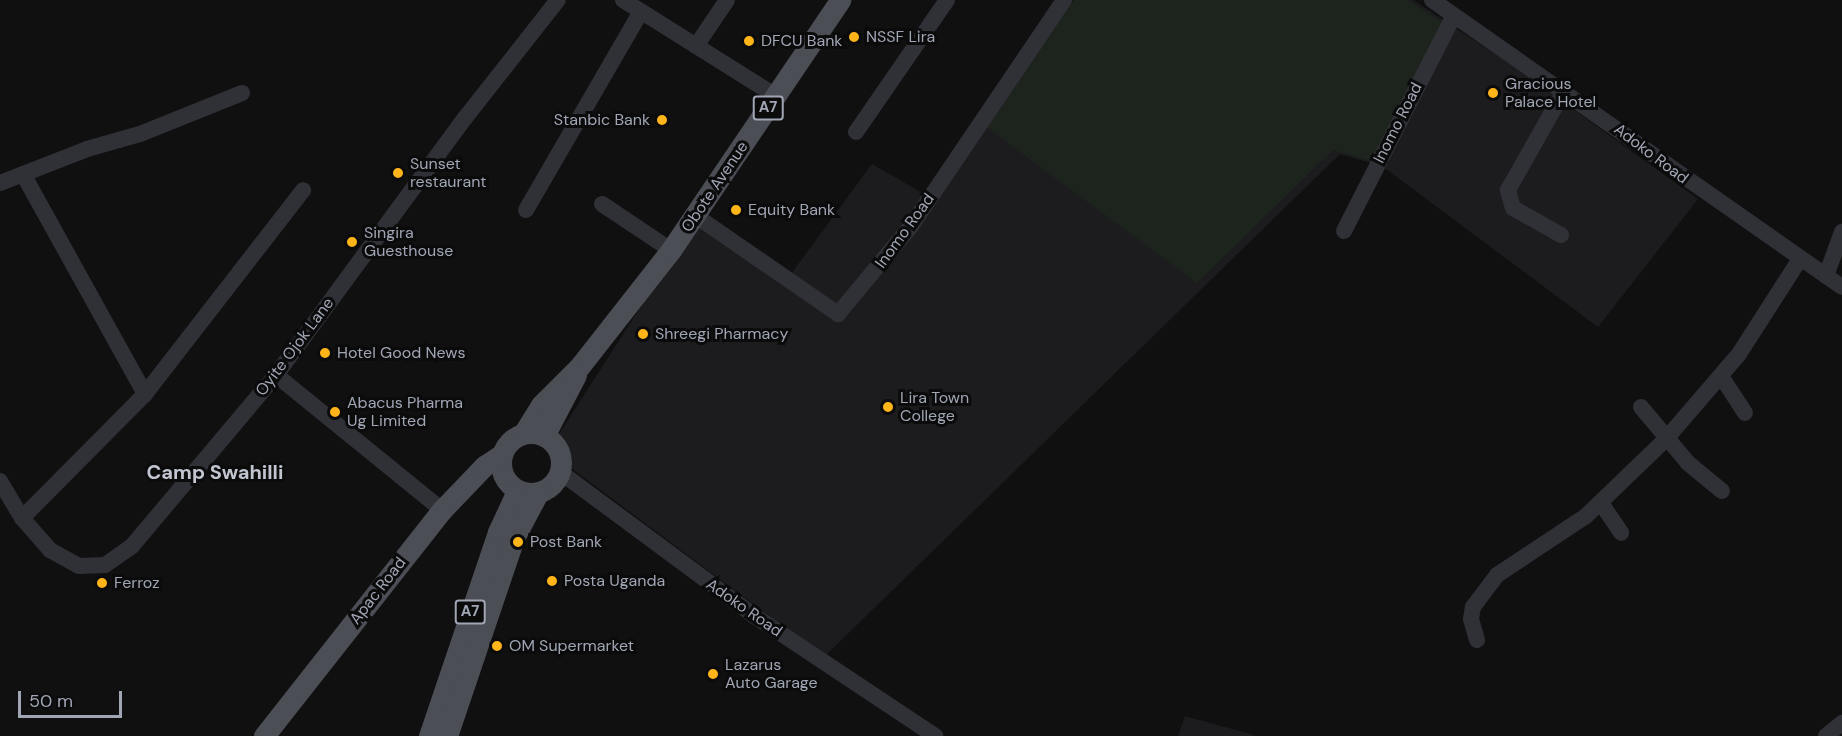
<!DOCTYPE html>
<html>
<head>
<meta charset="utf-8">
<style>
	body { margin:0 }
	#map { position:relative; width:1842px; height:736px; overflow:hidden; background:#101011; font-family:"DM Sans",sans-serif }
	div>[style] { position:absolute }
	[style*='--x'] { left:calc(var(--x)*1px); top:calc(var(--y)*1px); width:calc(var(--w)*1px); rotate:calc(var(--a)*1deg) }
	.built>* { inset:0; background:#1c1c1e }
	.green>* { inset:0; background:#1c241d }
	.minor>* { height:16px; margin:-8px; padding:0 8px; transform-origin:8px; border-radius:8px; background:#303137 }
	.major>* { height:21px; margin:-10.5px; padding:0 10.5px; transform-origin:10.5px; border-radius:10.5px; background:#4c4e56 }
	.major>.ring { margin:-10.5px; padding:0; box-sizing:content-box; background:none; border:21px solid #4c4e56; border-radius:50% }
	.dots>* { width:16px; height:16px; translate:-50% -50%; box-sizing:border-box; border:3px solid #0b0b0c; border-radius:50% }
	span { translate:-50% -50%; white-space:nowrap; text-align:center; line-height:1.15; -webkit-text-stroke:6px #0b0b0c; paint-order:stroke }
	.shield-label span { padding:2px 4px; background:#0b0b0c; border:2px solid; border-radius:4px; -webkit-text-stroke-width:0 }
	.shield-label { font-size:15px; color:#a0a6b4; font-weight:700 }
	.poi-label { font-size:16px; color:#a0a6b4 }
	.left { translate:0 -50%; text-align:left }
	.right { translate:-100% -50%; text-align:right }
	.street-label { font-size:16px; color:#a0a6b4 }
	.quarter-label { font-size:20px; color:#c1c5cf; font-weight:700 }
	.scale { position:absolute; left:18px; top:691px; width:104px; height:27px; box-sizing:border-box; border:3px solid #a0a6b4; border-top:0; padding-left:8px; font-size:18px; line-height:21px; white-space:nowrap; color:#a0a6b4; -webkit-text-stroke:4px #0b0b0c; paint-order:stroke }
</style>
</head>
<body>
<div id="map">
	<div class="built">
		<i style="clip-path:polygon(1073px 0,1413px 0,1503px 59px,1698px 199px,1598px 327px,1382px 166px,1340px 154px,824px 657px,559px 459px,557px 437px,696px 221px,788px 278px,872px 164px,933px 199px)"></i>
		<i style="clip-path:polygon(1185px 716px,1254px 735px,1254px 736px,1178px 736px)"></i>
	</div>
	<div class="green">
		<i style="clip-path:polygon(1074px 0,1408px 0,1446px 25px,1375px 162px,1333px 150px,1197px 283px,985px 126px)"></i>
	</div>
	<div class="minor">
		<i style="--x:623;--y:0;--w:181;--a:32.1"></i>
		<i style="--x:1432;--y:0;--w:500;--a:34.99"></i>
		<i style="--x:696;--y:46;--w:55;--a:-56"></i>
		<i style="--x:856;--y:132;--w:160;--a:-55.4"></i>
		<i style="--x:23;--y:174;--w:252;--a:61"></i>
		<i style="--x:0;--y:183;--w:93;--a:-21.3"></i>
		<i style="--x:87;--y:149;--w:55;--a:-15.8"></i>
		<i style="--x:140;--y:134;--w:110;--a:-21.9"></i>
		<i style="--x:602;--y:204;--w:83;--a:33.7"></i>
		<i style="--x:526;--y:210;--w:229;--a:-59.9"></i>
		<i style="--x:696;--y:216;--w:173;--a:34.6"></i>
		<i style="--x:838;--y:314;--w:114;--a:-50.3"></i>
		<i style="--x:911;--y:226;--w:273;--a:-55.9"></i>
		<i style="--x:1344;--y:231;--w:242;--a:-63"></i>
		<i style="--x:1561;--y:235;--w:55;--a:-150.6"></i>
		<i style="--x:1513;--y:208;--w:19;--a:-106"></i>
		<i style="--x:1508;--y:190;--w:114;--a:-60.5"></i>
		<i style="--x:1826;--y:276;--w:47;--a:-70"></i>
		<i style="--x:276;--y:375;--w:214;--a:39.1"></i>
		<i style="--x:1721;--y:376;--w:44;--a:57"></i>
		<i style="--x:1641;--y:407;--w:73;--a:50"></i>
		<i style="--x:1688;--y:463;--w:44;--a:39.5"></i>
		<i style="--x:560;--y:472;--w:240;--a:36.5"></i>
		<i style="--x:753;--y:615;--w:219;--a:33.6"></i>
		<i style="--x:0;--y:481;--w:43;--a:59.3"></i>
		<i style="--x:22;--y:518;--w:43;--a:48.8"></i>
		<i style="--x:50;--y:550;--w:33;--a:29"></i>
		<i style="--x:79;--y:566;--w:26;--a:-2"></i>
		<i style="--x:105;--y:565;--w:33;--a:-35"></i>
		<i style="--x:132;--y:546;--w:224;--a:-49.9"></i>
		<i style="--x:276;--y:375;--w:319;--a:-53.7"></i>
		<i style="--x:465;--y:118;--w:150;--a:-51.8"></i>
		<i style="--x:1601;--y:503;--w:36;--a:56"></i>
		<i style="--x:22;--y:518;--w:175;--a:-45.2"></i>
		<i style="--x:145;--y:394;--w:258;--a:-52.2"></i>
		<i style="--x:1477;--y:640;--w:22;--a:-106"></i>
		<i style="--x:1471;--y:619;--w:12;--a:-81"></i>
		<i style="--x:1473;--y:607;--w:40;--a:-53"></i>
		<i style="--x:1497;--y:575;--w:107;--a:-33.5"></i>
		<i style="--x:1586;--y:516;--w:111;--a:-43.9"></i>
		<i style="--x:1666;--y:439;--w:112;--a:-49.3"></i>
		<i style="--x:1739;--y:354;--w:113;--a:-57.3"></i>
		<i style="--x:1826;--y:736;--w:21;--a:-39"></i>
	</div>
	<div class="major">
		<i class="ring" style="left:501px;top:433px;width:39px;height:39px"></i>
		<i style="--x:523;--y:434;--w:34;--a:-58"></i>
		<i style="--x:541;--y:405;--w:55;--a:-45"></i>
		<i style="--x:580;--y:366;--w:147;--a:-51.9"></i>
		<i style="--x:671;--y:250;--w:302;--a:-55.9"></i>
		<i style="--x:544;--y:436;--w:69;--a:-62.3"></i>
		<i style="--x:264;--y:736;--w:288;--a:-51.8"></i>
		<i style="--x:442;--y:510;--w:61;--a:-46.3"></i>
		<i style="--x:484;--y:466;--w:20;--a:-33"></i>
		<i style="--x:429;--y:736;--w:215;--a:-71.3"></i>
		<i style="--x:498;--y:532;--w:45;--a:-65.1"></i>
		<i style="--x:447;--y:736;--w:209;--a:-71.3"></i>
		<i style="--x:514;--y:538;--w:51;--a:-61.9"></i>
	</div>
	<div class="dots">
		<i style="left:854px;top:37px;background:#ffb41a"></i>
		<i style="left:749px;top:41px;background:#ffb41a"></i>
		<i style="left:1493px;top:93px;background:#ffb41a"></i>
		<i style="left:662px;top:120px;background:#ffb41a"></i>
		<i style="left:398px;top:173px;background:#ffb41a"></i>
		<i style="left:736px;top:210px;background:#ffb41a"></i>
		<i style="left:352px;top:242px;background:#ffb41a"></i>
		<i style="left:643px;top:334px;background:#ffb41a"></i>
		<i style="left:325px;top:353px;background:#ffb41a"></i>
		<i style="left:888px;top:407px;background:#ffb41a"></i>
		<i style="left:335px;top:412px;background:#ffb41a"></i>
		<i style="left:518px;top:542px;background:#ffb41a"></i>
		<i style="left:552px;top:581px;background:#ffb41a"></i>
		<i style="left:102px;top:583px;background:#ffb41a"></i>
		<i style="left:497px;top:646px;background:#ffb41a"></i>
		<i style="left:713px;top:674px;background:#ffb41a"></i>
	</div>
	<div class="shield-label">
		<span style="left:768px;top:108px">A7</span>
		<span style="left:470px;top:612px">A7</span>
	</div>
	<div class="poi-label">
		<span class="left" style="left:866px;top:37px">NSSF Lira</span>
		<span class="left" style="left:761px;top:41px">DFCU Bank</span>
		<span class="left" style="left:1505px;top:93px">Gracious<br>Palace Hotel</span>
		<span class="right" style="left:650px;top:120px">Stanbic Bank</span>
		<span class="left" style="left:410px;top:173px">Sunset<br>restaurant</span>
		<span class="left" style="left:748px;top:210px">Equity Bank</span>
		<span class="left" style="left:364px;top:242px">Singira<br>Guesthouse</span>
		<span class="left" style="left:655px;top:334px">Shreegi Pharmacy</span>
		<span class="left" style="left:337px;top:353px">Hotel Good News</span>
		<span class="left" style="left:900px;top:407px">Lira Town<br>College</span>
		<span class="left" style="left:347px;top:412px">Abacus Pharma<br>Ug Limited</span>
		<span class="left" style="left:530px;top:542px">Post Bank</span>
		<span class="left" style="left:564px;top:581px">Posta Uganda</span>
		<span class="left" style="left:114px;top:583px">Ferroz</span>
		<span class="left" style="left:509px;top:646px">OM Supermarket</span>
		<span class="left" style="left:725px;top:674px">Lazarus<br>Auto Garage</span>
	</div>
	<div class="street-label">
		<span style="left:1398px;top:123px;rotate:-63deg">Inomo Road</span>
		<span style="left:1651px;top:154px;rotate:37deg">Adoko Road</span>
		<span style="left:715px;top:187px;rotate:-56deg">Obote Avenue</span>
		<span style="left:905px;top:231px;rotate:-54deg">Inomo Road</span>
		<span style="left:295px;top:347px;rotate:-53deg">Oyite Ojok Lane</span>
		<span style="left:378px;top:591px;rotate:-52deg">Apac Road</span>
		<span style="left:744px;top:608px;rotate:35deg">Adoko Road</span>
	</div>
	<div class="quarter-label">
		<span style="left:215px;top:472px">Camp Swahilli</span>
	</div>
	<div class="scale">50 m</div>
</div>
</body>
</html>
